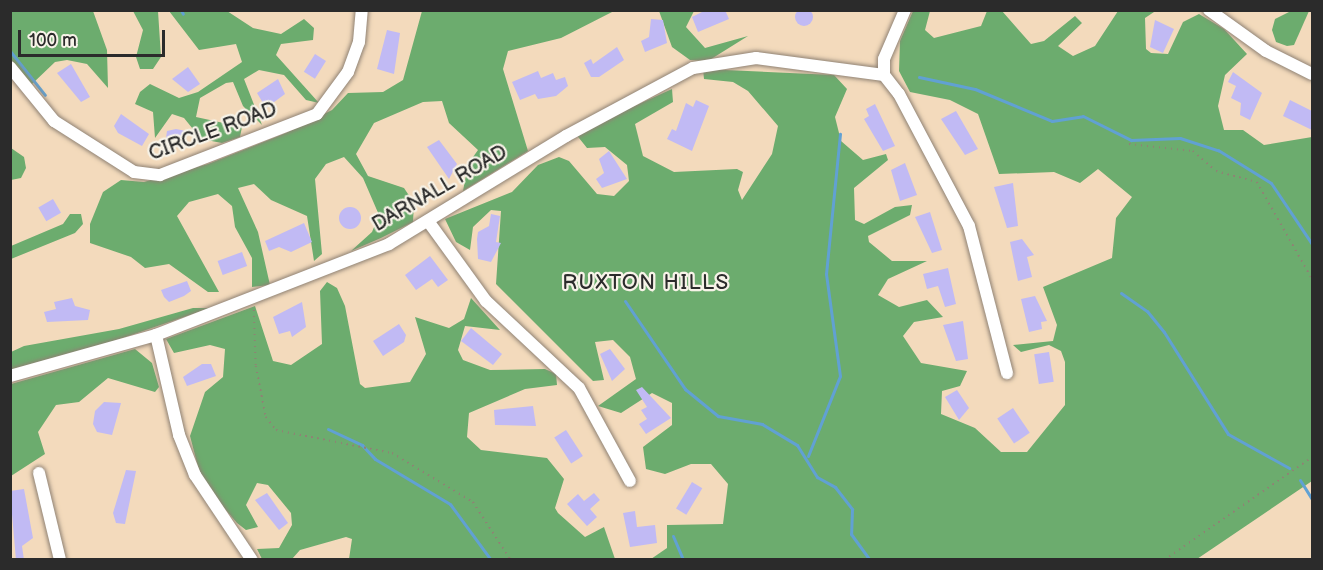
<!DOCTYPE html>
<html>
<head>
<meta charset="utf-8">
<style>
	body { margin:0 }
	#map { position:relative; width:1323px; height:570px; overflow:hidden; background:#f3dabc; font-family:"Balsamiq Sans",sans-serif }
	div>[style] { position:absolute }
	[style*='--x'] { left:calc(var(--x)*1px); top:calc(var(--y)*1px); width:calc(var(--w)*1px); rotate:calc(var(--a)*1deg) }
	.forest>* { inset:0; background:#6cac6e }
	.stream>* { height:3px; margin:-1.5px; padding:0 1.5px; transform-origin:1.5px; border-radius:1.5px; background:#61a1d3 }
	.building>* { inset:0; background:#c1baf4; transform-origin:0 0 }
	.round { border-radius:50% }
	.path>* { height:1.5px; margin-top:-0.75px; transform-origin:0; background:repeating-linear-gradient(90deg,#8f8274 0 1.5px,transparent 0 6px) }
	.roads { filter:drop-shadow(0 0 2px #8f8274) drop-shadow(0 0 2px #8f8274) }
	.minor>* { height:12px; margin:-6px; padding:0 6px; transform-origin:6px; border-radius:6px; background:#fff }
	span { translate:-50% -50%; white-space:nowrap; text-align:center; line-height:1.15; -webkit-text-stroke:4.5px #f7f3e8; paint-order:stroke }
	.street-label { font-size:20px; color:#2b2b2b }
	.neighbourhood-label { font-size:21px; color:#2b2b2b; letter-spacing:1.5px }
	.frame { position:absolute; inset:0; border:12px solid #2b2b2b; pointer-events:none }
	.scale { position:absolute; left:18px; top:30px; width:147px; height:27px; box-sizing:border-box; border:3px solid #2b2b2b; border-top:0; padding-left:8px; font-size:18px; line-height:21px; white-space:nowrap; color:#2b2b2b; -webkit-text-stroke:4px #f7f3e8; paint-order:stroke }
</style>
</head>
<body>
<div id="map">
	<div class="forest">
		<i style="clip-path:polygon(1157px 10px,1145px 18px,1146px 49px,1151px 53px,1168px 54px,1183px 22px,1199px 14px,1224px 29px,1247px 54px,1225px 75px,1218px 106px,1224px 130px,1243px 130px,1264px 145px,1312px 137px,1312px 481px,1197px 559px,651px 559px,667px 548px,667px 525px,723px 524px,728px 484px,711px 464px,691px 464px,665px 474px,646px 469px,643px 447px,672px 425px,672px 403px,652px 393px,621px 413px,598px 406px,636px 379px,630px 357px,613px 340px,595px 342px,604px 380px,593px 381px,496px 284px,501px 211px,491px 210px,473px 227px,470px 250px,456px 242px,445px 219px,512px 192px,538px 165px,559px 157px,569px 161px,597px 194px,614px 196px,629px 181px,627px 165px,605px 147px,587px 148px,575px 133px,672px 89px,673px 102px,635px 124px,643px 156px,674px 172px,737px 169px,743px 172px,738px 190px,742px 200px,772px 154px,778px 126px,748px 91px,733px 82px,704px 79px,703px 69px,834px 75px,847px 89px,835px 117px,841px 141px,863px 160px,886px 154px,888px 160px,854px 188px,855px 220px,864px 224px,895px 207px,912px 205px,910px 215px,868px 236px,869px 242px,892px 261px,927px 261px,888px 279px,878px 295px,899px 307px,927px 300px,943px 317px,914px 322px,903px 336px,921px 363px,967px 371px,960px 386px,942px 391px,941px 414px,975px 428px,1001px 452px,1027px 452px,1065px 405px,1065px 362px,1061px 351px,1049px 345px,1021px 352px,1013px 345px,1053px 341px,1057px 325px,1043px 287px,1112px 258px,1116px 218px,1132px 197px,1098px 169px,1080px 183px,1054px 172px,999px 174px,978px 114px,950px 100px,910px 92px,899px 71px,900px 41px,913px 11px,930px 11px,925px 30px,934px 38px,981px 26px,987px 11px,1002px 11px,1031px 44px,1044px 41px,1075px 16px,1082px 23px,1058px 46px,1073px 56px,1095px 46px,1118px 11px)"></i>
		<i style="clip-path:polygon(1293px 10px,1309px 11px,1294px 45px,1287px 46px,1276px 42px,1272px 30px,1275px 19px)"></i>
		<i style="clip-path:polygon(10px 11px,93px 11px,107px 50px,108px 88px,87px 64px,67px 60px,55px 62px,32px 84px,11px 60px)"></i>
		<i style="clip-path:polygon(133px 11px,158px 11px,161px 57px,153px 69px,140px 69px,136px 57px,143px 30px)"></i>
		<i style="clip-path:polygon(169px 11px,227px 11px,253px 28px,281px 34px,304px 19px,314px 28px,313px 40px,281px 44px,276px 55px,319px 103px,306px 100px,284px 75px,259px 70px,244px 79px,262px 125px,243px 106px,233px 82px,226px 83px,200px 98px,196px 117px,242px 127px,240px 137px,222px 143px,201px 139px,184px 118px,172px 114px,155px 138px,153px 112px,135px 104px,140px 92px,150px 84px,179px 98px,198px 92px,242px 62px,236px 44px,199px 50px)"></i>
		<i style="clip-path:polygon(422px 11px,614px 11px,561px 38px,508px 51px,503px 69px,528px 151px,463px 191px,468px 164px,478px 150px,449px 123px,442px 101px,423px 102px,374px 123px,356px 154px,368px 176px,404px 188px,414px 203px,413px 222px,381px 238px,351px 251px,372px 232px,379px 215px,363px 178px,344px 157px,326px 164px,315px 179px,322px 254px,314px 261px,307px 216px,271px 200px,254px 184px,238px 188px,258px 232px,270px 285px,252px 287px,252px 258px,235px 227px,232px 206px,218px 194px,189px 202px,177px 216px,219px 292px,208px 292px,169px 264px,145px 268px,131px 257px,90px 243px,90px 224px,103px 192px,121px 180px,144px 182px,208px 164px,286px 133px,332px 110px,348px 93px,383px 92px,403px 80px)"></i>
		<i style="clip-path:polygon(659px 11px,694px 11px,686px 27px,705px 48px,748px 36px,708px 61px,690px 60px,672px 47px)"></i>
		<i style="clip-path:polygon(11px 148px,24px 157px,26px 168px,21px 178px,11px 180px)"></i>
		<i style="clip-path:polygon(70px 214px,81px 214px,83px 224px,75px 233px,11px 259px,11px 246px,63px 224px)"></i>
		<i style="clip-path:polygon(327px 282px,337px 288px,345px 306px,360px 384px,365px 388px,410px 382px,426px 354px,415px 317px,449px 328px,464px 319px,471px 298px,500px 330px,465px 326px,458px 350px,463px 360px,490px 370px,545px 369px,556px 374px,557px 385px,525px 389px,469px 413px,467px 437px,481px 450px,547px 458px,564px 479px,555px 508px,558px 513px,585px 537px,604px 527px,615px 559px,349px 559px,352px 539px,346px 537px,300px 550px,292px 559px,262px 559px,257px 549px,279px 548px,292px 525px,291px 513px,268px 485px,257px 483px,246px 505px,258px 527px,246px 530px,237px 523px,202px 482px,190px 436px,205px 392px,223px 377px,225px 349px,210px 345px,174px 353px,166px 339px,255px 306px,273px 361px,291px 365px,322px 344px,320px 291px)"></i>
		<i style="clip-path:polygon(193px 308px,210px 308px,47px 364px,11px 370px,11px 352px,24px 346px,119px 329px)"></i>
		<i style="clip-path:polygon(135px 349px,152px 363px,159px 387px,155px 392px,108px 378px,79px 402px,56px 405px,38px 432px,45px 454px,11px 476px,11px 384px)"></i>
	</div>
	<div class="stream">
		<i style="--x:181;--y:10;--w:4;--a:63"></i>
		<i style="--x:10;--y:51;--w:56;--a:51.5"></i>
		<i style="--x:919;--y:77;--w:57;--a:12.1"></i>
		<i style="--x:975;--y:89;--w:83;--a:22.6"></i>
		<i style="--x:1052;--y:121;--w:31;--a:-9"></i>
		<i style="--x:1083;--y:116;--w:54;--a:26.6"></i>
		<i style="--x:1131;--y:140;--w:49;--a:-2.3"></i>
		<i style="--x:1180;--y:138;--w:40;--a:18"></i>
		<i style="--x:1218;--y:150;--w:62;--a:31.9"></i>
		<i style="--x:1271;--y:183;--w:73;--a:56.1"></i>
		<i style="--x:1121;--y:293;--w:32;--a:35"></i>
		<i style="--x:1147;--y:311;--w:27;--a:51"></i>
		<i style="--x:1164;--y:332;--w:120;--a:57.9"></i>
		<i style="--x:1228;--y:434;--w:70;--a:29.1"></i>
		<i style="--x:625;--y:301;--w:107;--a:55.7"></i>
		<i style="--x:685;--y:389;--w:43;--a:39.3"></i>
		<i style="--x:718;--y:416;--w:45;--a:10.3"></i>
		<i style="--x:762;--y:424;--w:41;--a:31"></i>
		<i style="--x:797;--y:445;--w:38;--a:58"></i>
		<i style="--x:817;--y:477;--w:21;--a:29"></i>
		<i style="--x:835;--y:487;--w:28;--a:52"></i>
		<i style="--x:852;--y:509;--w:25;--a:92"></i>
		<i style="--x:851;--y:534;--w:32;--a:54"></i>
		<i style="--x:328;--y:429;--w:38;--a:25"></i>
		<i style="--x:362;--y:445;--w:19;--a:47"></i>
		<i style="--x:375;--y:459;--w:87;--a:31"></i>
		<i style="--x:450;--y:504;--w:69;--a:53.8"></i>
		<i style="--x:808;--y:456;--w:86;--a:-68.2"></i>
		<i style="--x:840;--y:376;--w:103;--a:-97.8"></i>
		<i style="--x:826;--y:274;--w:141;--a:-84.3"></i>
		<i style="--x:1300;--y:480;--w:22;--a:58"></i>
		<i style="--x:673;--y:536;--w:26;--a:67"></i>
	</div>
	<div class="building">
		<i class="round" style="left:795px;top:8px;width:18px;height:18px"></i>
		<i style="clip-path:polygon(706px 10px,725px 10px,729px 19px,698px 32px,692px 17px)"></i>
		<i style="clip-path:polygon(651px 19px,663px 20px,667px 43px,645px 52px,641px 41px,649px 37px)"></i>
		<i style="clip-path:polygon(1155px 20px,1174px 29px,1163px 53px,1150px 47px)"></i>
		<i style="clip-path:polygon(387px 30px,400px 33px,394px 74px,377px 69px)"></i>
		<i style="clip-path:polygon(617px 47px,624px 60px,599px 77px,591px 77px,584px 63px,591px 59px,593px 64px)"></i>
		<i style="left:315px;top:54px;width:13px;height:21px;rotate:32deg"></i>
		<i style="clip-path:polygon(71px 64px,90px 97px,81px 102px,57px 73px)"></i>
		<i style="clip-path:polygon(188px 67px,200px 84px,188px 92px,172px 79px)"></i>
		<i style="clip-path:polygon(538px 71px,541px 78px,553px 73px,556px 80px,565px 77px,568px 86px,556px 96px,538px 99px,535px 94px,520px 100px,512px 82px)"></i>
		<i style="clip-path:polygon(1233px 72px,1262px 93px,1250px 120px,1240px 115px,1241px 103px,1231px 98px,1236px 86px,1228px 82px)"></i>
		<i style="clip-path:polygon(278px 79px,285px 94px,266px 108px,257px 93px)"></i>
		<i style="clip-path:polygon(696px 100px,709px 106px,692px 151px,667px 139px,672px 129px,676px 131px,686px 103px,693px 107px)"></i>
		<i style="clip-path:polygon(1290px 100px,1312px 111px,1312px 130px,1283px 116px)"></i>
		<i style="clip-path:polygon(875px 104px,895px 146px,883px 151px,864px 119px,869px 116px,866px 109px)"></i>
		<i style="clip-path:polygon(956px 111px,978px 149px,965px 155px,941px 119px)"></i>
		<i style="clip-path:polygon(121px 114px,149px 134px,142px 146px,118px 133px,114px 126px)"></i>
		<i style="clip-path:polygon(176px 129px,186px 131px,183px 148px,165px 145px,167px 131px)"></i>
		<i style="clip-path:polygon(439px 140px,457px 164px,449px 179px,427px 147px)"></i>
		<i style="clip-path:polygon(609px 151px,627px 179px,602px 188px,596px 179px,604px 173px,599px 159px)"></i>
		<i style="clip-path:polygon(905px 163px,917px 195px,900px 201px,891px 170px)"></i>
		<i style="clip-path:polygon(1013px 183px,1018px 226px,1007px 228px,994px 187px)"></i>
		<i style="left:53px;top:199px;width:16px;height:17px;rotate:60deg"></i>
		<i class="round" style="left:339px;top:207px;width:22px;height:22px"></i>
		<i style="clip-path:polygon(930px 212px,942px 250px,932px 253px,915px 217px)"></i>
		<i style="clip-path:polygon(491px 214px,500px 216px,496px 242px,501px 243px,491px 262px,478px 259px,477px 239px,478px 232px,489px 226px)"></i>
		<i style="clip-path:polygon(304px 223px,312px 242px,291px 252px,279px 247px,269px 251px,265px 241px)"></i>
		<i style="clip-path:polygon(1022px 239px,1034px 255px,1027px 257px,1032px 277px,1018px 281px,1010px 242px)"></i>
		<i style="left:242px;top:252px;width:15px;height:26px;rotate:70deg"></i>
		<i style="clip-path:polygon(430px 256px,448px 280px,438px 287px,432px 279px,416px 290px,405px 275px)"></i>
		<i style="clip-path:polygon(948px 268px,956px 304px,945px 307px,938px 286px,927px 289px,923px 274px)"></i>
		<i style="clip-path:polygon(187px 281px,191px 291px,184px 296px,169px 302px,164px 297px,161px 290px)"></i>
		<i style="clip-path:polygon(1035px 296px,1047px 321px,1041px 322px,1042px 329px,1029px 332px,1021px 299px)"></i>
		<i style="clip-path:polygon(72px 298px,75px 306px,90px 310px,88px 320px,47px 322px,44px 312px,56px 309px,54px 302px)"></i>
		<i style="clip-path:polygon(302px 302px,306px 327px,292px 337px,290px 331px,279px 334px,273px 317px)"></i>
		<i style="clip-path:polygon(963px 321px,968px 359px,956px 361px,943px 325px)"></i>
		<i style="clip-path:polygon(399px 324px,406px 335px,404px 342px,383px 356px,373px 341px)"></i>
		<i style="clip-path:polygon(471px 328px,502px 354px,493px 365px,461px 341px)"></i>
		<i style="clip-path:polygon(610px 349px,625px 369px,612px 381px,600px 354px)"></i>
		<i style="left:1049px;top:352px;width:30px;height:15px;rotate:81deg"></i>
		<i style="clip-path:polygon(202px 364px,211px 364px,216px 376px,187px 386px,183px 377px)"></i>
		<i style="clip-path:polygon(642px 387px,671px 418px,646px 434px,639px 424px,647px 419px,641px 410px,647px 407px,636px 390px)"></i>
		<i style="clip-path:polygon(957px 390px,969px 408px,959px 420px,945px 397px)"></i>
		<i style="clip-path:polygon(104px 402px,121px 403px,112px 435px,97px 432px,93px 424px,95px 411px)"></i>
		<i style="clip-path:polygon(533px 406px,536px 426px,495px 425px,494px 410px)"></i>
		<i style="left:1013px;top:408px;width:30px;height:19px;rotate:56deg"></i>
		<i style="left:566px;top:430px;width:31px;height:14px;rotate:57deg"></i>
		<i style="clip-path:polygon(126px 470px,136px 471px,125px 524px,116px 523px,113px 513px)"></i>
		<i style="left:692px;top:482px;width:12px;height:31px;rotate:31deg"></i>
		<i style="clip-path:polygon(24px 489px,33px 538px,22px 546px,24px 560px,16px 560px,10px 491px)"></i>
		<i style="clip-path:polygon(267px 493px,288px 523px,279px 530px,255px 500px)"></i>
		<i style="clip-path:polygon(594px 493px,600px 500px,590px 509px,597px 517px,587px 526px,567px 504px,578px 494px,584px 501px)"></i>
		<i style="clip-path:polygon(635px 511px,637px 527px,655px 525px,657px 543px,630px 547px,623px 513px)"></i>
	</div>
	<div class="path">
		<i style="--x:1129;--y:144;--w:64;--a:6.2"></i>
		<i style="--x:1193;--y:151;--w:30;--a:41"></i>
		<i style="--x:1216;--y:171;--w:42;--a:15"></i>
		<i style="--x:1257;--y:182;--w:112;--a:60.4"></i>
		<i style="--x:254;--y:310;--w:56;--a:88"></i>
		<i style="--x:256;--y:366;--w:52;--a:78.9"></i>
		<i style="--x:266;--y:417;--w:16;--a:52"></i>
		<i style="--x:276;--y:430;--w:118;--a:11.2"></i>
		<i style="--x:392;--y:453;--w:95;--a:31.2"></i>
		<i style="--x:473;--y:502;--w:69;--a:56.8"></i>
		<i style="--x:1164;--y:560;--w:180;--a:-34.8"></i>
	</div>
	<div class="roads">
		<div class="minor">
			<i style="--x:905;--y:10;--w:53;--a:113.2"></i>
			<i style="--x:884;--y:59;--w:16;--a:90"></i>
			<i style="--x:884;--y:75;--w:24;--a:52"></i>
			<i style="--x:899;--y:94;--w:149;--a:62.1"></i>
			<i style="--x:969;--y:226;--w:152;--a:75.5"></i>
			<i style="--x:1209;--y:10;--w:70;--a:35.7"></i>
			<i style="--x:1266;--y:51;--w:51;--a:26.6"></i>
			<i style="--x:10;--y:67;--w:70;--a:50.8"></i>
			<i style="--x:54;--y:121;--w:95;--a:32.5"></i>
			<i style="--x:134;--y:172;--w:26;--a:7"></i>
			<i style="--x:160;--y:175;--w:168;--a:-21.2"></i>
			<i style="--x:317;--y:114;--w:52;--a:-53.6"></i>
			<i style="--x:348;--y:72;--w:32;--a:-70"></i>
			<i style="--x:359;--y:42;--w:32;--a:-85"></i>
			<i style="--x:428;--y:221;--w:99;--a:54.1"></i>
			<i style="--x:486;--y:301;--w:127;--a:43.1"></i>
			<i style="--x:579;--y:388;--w:106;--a:61.3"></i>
			<i style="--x:156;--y:335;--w:103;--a:77"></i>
			<i style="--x:179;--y:435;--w:43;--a:68.2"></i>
			<i style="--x:195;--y:475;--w:102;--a:56.2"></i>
			<i style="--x:10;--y:376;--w:152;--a:-15.7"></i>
			<i style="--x:156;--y:335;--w:250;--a:-21.3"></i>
			<i style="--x:389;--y:244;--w:207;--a:-31.4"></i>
			<i style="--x:566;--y:136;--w:144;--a:-28.2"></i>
			<i style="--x:693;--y:68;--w:64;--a:-9"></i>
			<i style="--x:756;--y:58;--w:129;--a:7.6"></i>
			<i style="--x:39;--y:473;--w:89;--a:76.4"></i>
		</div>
	</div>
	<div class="street-label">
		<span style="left:213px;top:132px;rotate:-20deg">CIRCLE ROAD</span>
		<span style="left:440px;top:189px;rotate:-30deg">DARNALL ROAD</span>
	</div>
	<div class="neighbourhood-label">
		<span style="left:646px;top:283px">RUXTON HILLS</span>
	</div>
	<div class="frame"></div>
	<div class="scale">100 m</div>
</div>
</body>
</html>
